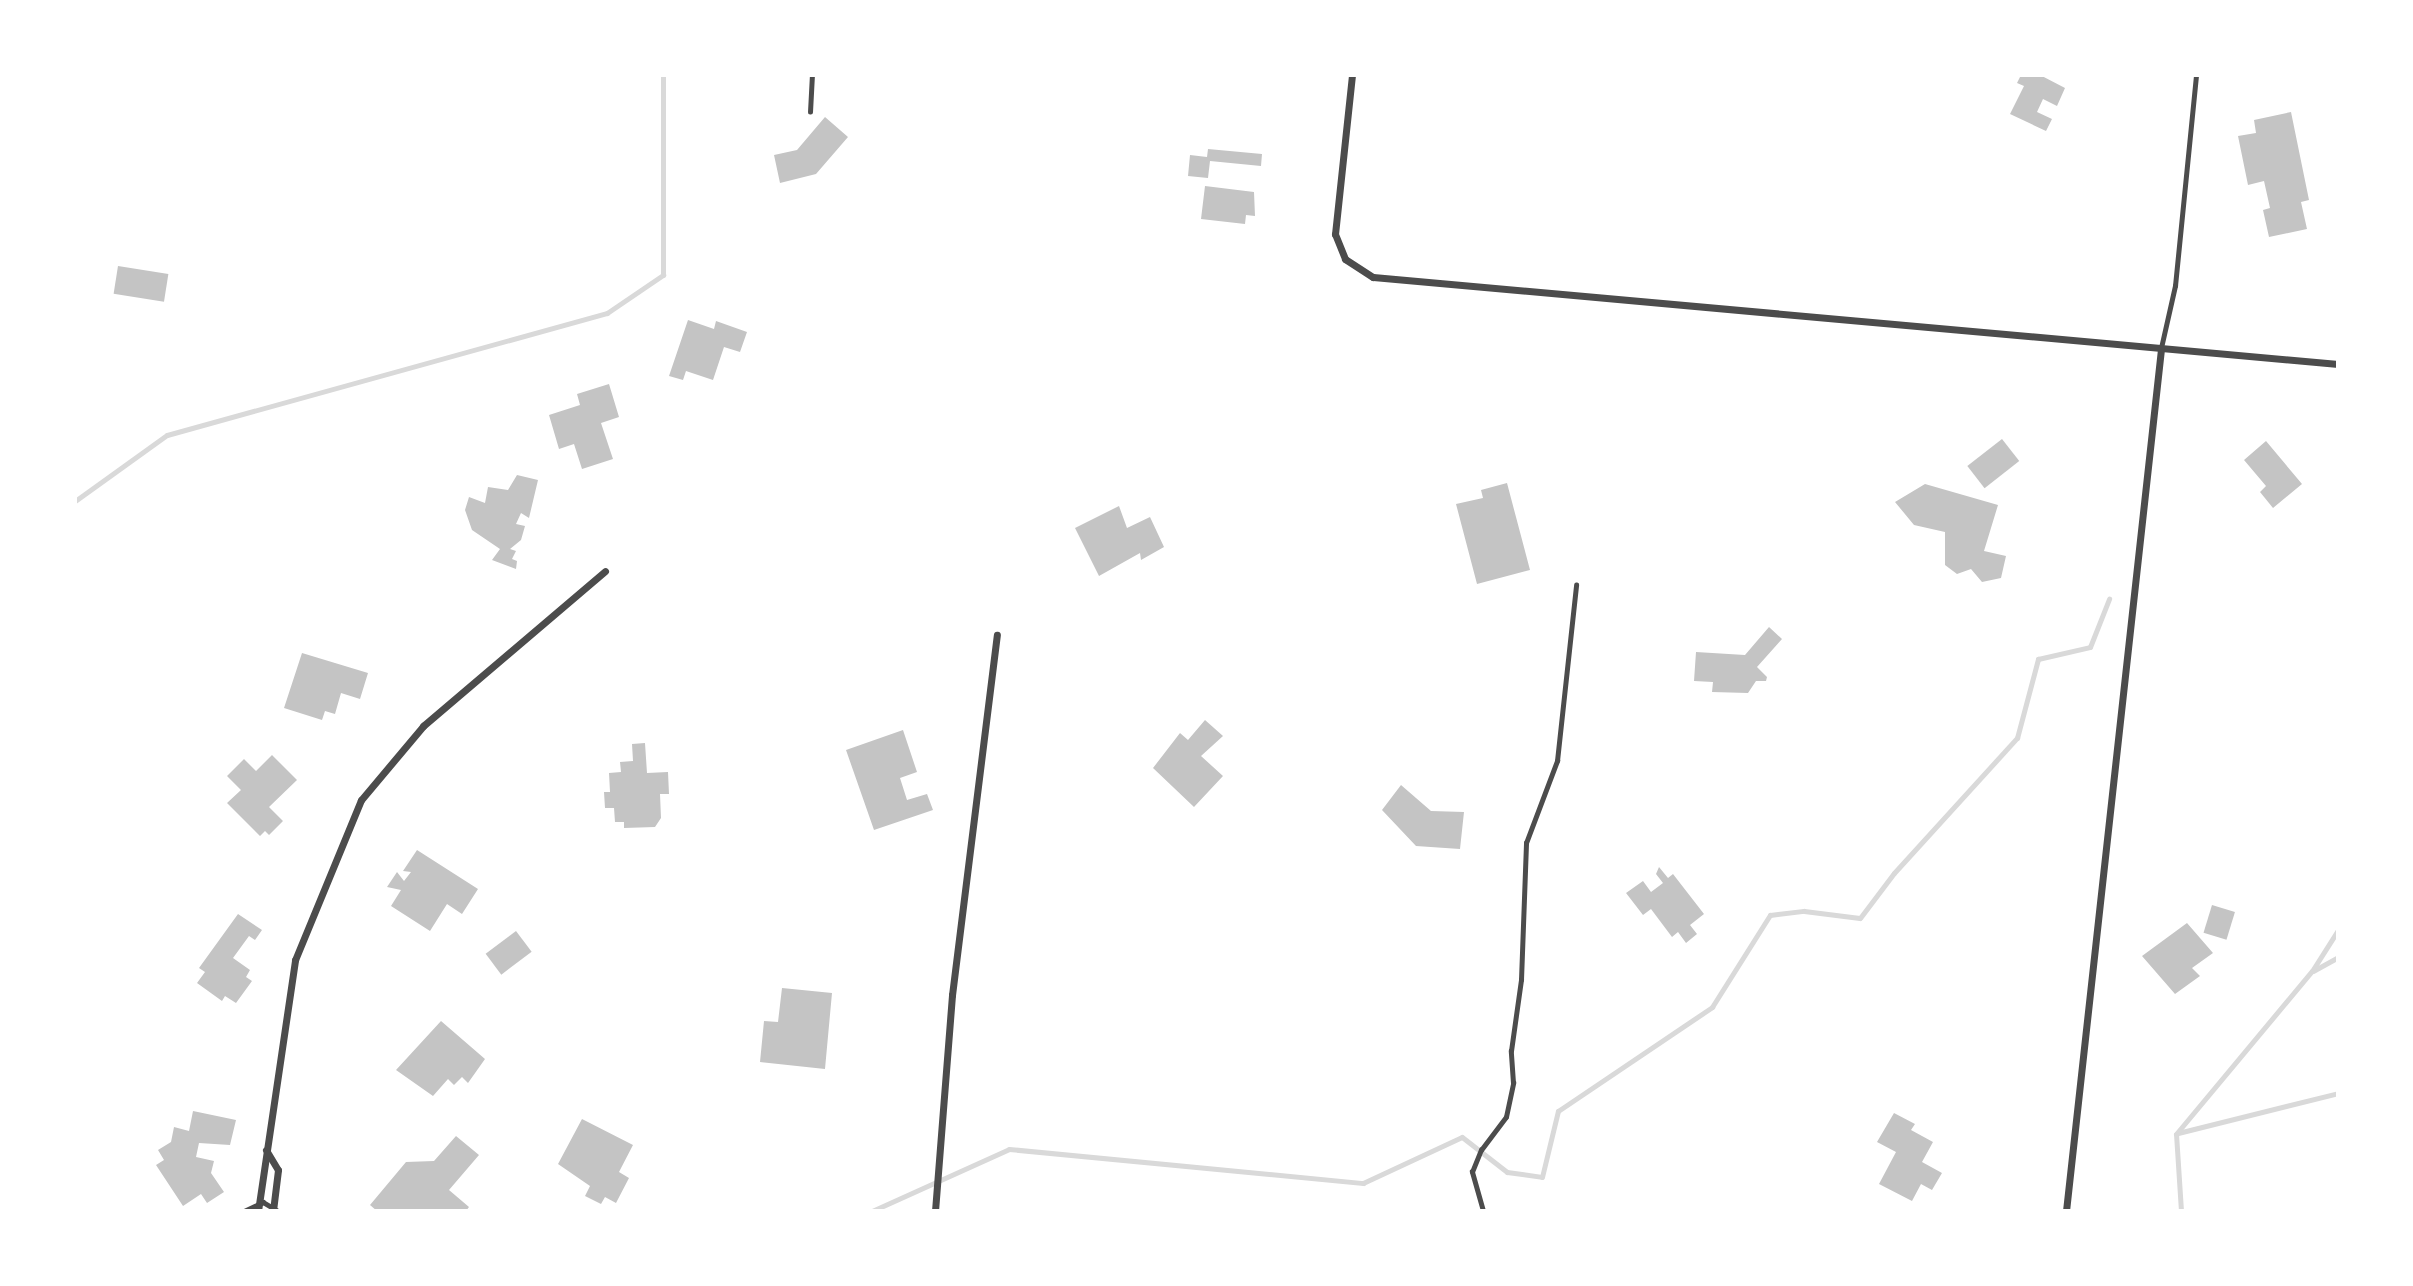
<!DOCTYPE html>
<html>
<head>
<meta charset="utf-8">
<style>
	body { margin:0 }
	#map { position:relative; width:2413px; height:1286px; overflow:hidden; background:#fff; font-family:Lato,sans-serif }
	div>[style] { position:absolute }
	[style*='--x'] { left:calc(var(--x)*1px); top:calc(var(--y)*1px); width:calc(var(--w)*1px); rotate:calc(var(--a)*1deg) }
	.stream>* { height:5px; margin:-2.5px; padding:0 2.5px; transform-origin:2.5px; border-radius:2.5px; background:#d9d9d9 }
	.building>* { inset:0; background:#c4c4c4; transform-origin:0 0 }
	.service>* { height:4.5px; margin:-2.25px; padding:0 2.25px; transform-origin:2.25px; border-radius:2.25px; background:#4c4c4c }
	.minor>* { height:7px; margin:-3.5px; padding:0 3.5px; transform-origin:3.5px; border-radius:3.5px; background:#4c4c4c }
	span { translate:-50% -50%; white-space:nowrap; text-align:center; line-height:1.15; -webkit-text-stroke:5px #fff; paint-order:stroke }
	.frame { position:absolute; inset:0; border:77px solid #fff; pointer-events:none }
</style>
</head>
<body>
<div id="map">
	<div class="stream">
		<i style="--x:75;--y:501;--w:113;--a:-35.7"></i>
		<i style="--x:167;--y:435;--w:457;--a:-15.5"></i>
		<i style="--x:607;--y:313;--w:68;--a:-34.2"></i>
		<i style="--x:663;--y:275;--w:200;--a:-90"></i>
		<i style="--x:2313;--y:971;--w:29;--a:-29"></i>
		<i style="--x:2178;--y:1133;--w:165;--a:-14"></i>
		<i style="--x:872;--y:1211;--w:150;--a:-24.3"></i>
		<i style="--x:1009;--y:1149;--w:356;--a:5.5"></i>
		<i style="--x:1363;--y:1183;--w:109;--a:-24.9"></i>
		<i style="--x:1462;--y:1137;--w:57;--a:37.9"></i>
		<i style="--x:1507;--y:1172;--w:35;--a:8"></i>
		<i style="--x:1542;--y:1177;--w:68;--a:-76.4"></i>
		<i style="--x:1558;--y:1111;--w:186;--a:-34"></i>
		<i style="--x:1712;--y:1007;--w:109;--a:-57.8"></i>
		<i style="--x:1770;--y:915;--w:34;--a:-7"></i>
		<i style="--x:1804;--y:911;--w:56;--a:7.1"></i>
		<i style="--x:1860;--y:918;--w:56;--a:-52.9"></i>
		<i style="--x:1894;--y:873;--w:183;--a:-47.7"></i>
		<i style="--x:2017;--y:738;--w:82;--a:-75.1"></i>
		<i style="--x:2038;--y:659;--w:53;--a:-13"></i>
		<i style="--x:2090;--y:647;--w:52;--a:-68.4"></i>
		<i style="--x:2181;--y:1211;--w:77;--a:-93.7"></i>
		<i style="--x:2176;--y:1134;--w:212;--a:-50.2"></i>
		<i style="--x:2312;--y:971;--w:49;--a:-57.6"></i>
	</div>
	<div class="building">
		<i style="clip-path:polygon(2021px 75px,2040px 75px,2065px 88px,2057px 106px,2043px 99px,2037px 112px,2052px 119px,2046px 131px,2010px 114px,2024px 86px,2017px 83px)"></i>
		<i style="clip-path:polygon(2291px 112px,2309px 200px,2301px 202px,2307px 229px,2269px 237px,2263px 210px,2270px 208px,2264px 181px,2248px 185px,2238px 136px,2256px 133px,2254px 120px)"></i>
		<i style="clip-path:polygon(825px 117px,848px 137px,816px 174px,780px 183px,774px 155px,797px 150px)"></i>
		<i style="clip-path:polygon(1208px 149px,1262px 154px,1261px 166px,1210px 161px,1208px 178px,1188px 176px,1190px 155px,1207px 157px)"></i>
		<i style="clip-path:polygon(1205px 186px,1254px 192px,1255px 216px,1246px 215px,1245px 224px,1201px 219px)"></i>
		<i style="left:118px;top:266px;width:51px;height:28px;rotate:9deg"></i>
		<i style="clip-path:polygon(688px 320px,714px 329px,716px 321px,747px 332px,740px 352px,724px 347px,713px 380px,686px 371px,683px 380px,669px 376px)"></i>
		<i style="clip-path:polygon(609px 384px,619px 417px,601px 423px,613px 459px,582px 469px,574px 444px,559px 449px,549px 415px,580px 405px,577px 394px)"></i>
		<i style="left:2002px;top:439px;width:28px;height:44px;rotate:52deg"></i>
		<i style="clip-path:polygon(2266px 441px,2302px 484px,2273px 508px,2260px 492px,2266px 486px,2244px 460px)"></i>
		<i style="clip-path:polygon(517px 475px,538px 480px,529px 518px,521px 513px,516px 524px,525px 526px,521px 540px,510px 549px,516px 551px,512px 559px,517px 561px,516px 569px,492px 560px,500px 549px,472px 530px,465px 510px,469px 497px,485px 503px,488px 487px,508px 490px)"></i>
		<i style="clip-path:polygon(1507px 483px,1530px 570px,1477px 584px,1456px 504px,1483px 498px,1481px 490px)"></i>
		<i style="clip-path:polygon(1925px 484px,1998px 505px,1984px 551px,2006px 556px,2001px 578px,1982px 582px,1971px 569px,1957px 574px,1945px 565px,1945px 532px,1914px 525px,1895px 502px)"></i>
		<i style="clip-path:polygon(1119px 506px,1127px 528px,1150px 517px,1164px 547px,1141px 560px,1140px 553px,1099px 576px,1075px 528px)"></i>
		<i style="clip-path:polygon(1769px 627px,1782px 639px,1757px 667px,1767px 677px,1766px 681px,1756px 681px,1748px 693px,1712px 692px,1713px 682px,1694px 681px,1696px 652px,1745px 655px)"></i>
		<i style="clip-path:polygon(302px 653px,368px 673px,360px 699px,341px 693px,335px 714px,325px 711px,322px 720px,284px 708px)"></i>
		<i style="clip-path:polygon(1205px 720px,1223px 736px,1201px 756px,1223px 776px,1194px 807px,1153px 768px,1180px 733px,1188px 740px)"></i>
		<i style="clip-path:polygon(903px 730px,917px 772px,900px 778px,907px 800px,927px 794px,933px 810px,874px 830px,846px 750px)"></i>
		<i style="clip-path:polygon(645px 743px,647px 773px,668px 772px,669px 794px,660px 794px,661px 818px,655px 827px,624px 828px,624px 822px,615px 822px,614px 808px,605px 808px,604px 792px,610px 792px,609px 773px,621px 772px,620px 762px,633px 761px,632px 744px)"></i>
		<i style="clip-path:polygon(272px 755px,297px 780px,269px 807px,283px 821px,269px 835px,265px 831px,260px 836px,227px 803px,241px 790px,227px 776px,244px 759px,256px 771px)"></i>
		<i style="clip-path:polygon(1401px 785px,1431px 811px,1464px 812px,1460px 849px,1416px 846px,1382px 810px)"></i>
		<i style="clip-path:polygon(417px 850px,478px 889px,462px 914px,447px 904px,430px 931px,391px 906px,401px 890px,387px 887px,397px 872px,404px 881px,411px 872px,403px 871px)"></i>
		<i style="clip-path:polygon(1659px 867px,1668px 878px,1673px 874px,1704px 914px,1690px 925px,1697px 934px,1686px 943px,1678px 932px,1672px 937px,1651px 909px,1643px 915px,1626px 893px,1643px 881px,1651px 892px,1663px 883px,1656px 874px)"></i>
		<i style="left:2212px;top:905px;width:24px;height:29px;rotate:17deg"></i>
		<i style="clip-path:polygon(238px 914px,262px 930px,255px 940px,249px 936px,233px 958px,250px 970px,246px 977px,252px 981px,236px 1003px,225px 996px,222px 1001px,197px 983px,205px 972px,199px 968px)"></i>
		<i style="clip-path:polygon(2187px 923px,2213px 953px,2192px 968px,2200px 976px,2175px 994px,2142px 956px)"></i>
		<i style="left:516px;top:931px;width:26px;height:38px;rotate:53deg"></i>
		<i style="clip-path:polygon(782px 988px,832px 993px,825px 1069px,760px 1062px,764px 1021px,778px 1022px)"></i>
		<i style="clip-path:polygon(441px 1021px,485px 1059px,468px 1083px,462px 1077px,454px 1085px,448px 1079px,433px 1096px,396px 1070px)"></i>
		<i style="clip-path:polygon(193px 1111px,236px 1120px,230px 1145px,199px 1143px,196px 1157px,214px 1161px,211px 1173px,224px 1192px,207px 1203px,201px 1194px,183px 1206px,156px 1165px,164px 1160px,158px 1150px,171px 1142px,174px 1127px,189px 1131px)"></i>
		<i style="clip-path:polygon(1894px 1113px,1915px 1124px,1911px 1130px,1933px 1142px,1922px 1162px,1942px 1173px,1932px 1190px,1921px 1184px,1912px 1201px,1879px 1184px,1896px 1152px,1877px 1142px)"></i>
		<i style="clip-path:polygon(582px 1119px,633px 1145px,619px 1172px,629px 1178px,616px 1203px,605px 1197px,601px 1204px,585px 1196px,590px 1186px,558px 1164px)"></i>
		<i style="clip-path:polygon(456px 1136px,479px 1155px,449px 1190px,469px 1207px,466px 1211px,377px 1211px,370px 1205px,406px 1162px,434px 1161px)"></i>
	</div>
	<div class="service">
		<i style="--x:810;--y:112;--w:37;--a:-87"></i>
		<i style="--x:2161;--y:348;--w:64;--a:-77.3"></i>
		<i style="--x:2175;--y:286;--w:212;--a:-84.3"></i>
		<i style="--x:244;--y:1211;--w:21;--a:-25"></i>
		<i style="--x:263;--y:1202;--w:17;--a:31"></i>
		<i style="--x:1483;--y:1211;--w:41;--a:-105.8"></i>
		<i style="--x:1472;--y:1172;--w:24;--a:-68"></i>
		<i style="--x:1481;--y:1150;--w:41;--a:-52.9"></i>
		<i style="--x:1506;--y:1117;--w:35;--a:-78"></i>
		<i style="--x:1513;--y:1083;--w:32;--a:-94"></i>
		<i style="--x:1511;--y:1051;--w:72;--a:-82"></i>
		<i style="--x:1521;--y:980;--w:137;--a:-87.9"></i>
		<i style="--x:1526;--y:843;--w:88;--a:-69.3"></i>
		<i style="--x:1557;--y:761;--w:177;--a:-83.8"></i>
	</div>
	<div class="minor">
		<i style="--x:1352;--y:75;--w:160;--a:96.1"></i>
		<i style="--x:1335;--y:234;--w:27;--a:68"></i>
		<i style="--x:1345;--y:259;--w:33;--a:33"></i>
		<i style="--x:1373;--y:277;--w:969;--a:5.15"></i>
		<i style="--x:266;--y:1150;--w:23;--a:59"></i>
		<i style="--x:278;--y:1170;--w:41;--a:97"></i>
		<i style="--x:258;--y:1211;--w:254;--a:-81.6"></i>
		<i style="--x:295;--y:960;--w:173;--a:-67.6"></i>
		<i style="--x:361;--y:800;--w:97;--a:-50"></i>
		<i style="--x:423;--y:726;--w:239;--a:-40.4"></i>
		<i style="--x:935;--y:1211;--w:217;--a:-85.5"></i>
		<i style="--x:952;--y:995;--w:363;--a:-82.9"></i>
		<i style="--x:2066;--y:1211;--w:867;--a:-83.71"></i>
	</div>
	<div class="frame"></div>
</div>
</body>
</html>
